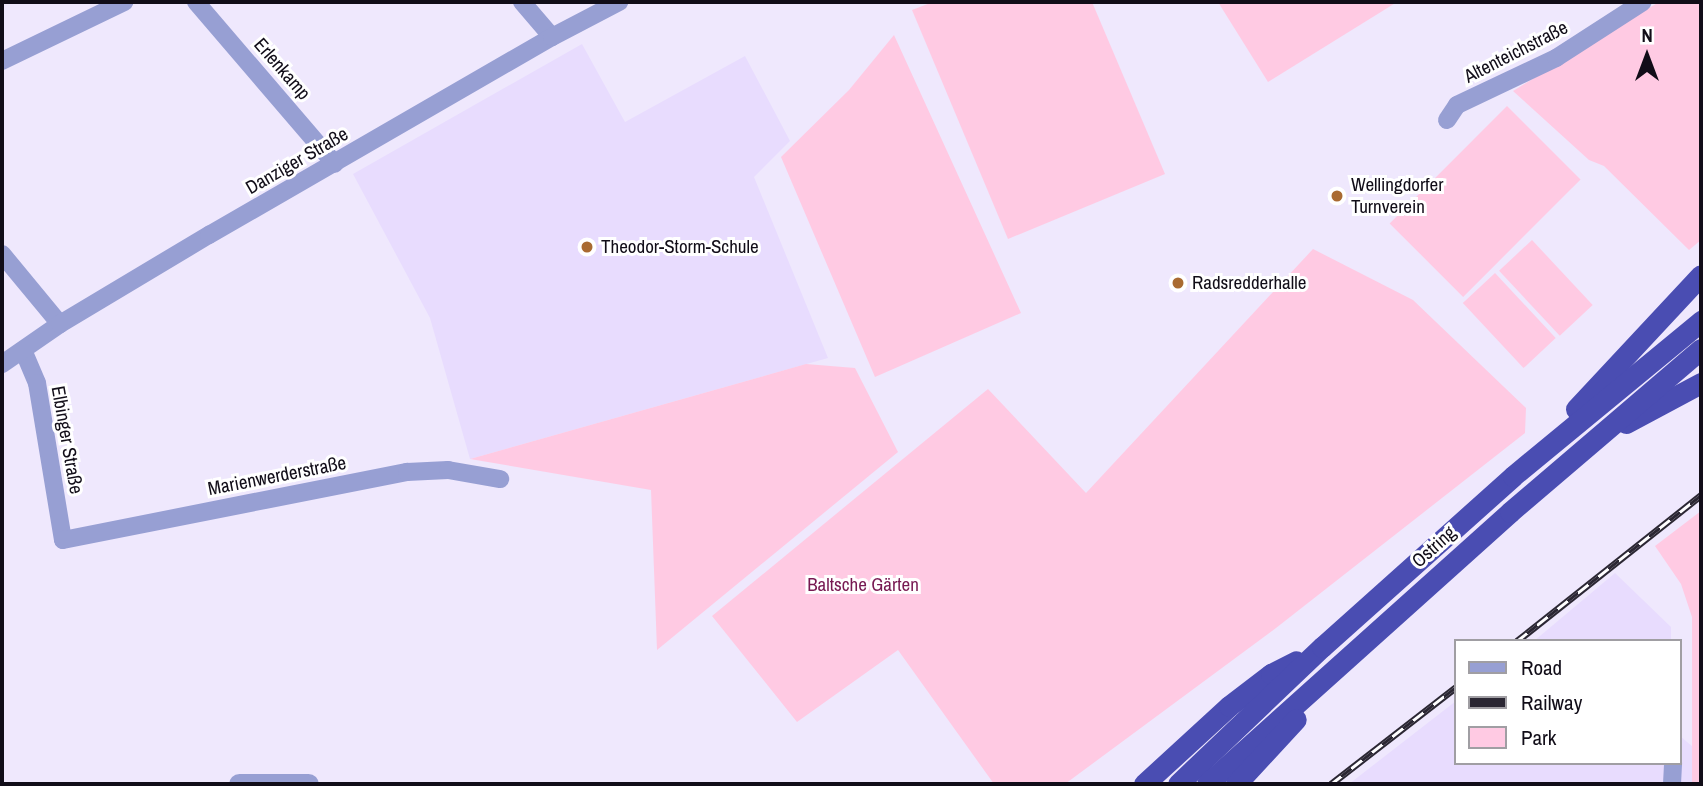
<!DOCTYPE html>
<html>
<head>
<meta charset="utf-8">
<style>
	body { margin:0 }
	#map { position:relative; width:1703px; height:786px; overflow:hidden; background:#efe8fd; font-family:"Archivo Narrow",sans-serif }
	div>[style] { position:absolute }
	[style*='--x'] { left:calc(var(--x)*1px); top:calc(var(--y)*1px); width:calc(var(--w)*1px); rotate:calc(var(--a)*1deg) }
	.built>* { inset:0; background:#e8dcfe }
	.green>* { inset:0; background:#ffcae3; transform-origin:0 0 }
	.minor>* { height:18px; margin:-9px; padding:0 9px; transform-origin:9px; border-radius:9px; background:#979fd3 }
	.tertiary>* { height:21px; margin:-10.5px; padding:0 10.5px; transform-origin:10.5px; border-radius:10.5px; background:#979fd3 }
	.trunk>* { height:21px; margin:-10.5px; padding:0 10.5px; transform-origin:10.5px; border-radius:10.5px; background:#4a4db2 }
	.rail>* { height:7px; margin-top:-3.5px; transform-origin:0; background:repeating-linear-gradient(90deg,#fff 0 13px,#2b2733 0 26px); box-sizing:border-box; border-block:2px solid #2b2733 }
	.dots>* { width:19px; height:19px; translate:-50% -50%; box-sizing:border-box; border:4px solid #fff; border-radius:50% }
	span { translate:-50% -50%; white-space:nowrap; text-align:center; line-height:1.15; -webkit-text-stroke:6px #fff; paint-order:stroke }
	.street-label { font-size:19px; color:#110d18 }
	.poi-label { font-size:19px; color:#110d18 }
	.left { translate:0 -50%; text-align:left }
	.park-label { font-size:19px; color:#771952 }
	.frame { position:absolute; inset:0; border:4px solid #110d18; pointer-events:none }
	.legend { position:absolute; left:1454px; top:639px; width:228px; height:126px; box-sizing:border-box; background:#fff; border:2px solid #a09ea3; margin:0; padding:9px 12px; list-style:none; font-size:21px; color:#110d18 }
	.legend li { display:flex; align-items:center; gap:14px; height:35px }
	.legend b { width:35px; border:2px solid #a09ea3 }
	.north { position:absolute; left:1612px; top:21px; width:70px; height:70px; -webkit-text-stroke:5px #fff; paint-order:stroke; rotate:0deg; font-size:19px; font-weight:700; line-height:28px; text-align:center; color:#110d18 }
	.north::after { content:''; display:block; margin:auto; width:24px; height:32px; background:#110d18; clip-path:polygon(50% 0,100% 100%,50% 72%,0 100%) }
</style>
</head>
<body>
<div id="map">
	<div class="built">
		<i style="clip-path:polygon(582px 44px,625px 122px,745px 56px,790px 141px,754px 177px,828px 358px,470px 459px,430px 318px,353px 174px)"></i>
		<i style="clip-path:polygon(1615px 573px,1671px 627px,1671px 641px,1534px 641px)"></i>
		<i style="clip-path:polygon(1456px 701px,1456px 763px,1680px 763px,1680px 736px,1693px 747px,1692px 784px,1349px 784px)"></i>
	</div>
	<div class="green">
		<i style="clip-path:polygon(933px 2px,1092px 2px,1165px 174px,1008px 239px,912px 10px)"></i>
		<i style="clip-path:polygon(1218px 2px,1397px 2px,1268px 82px)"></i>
		<i style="clip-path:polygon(1659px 2px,1701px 2px,1701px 240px,1689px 250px,1604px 166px,1589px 160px,1513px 91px)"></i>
		<i style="clip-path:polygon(894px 35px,1021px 313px,875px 377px,781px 157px,849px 90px)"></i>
		<i style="left:1507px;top:106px;width:104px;height:166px;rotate:45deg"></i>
		<i style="left:1532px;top:240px;width:89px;height:45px;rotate:47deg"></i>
		<i style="clip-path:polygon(1313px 249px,1413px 300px,1526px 408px,1525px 433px,1276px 628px,1065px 784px,994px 784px,898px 650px,797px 722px,712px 616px,988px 389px,1086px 493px)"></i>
		<i style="left:1495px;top:273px;width:89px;height:44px;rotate:47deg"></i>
		<i style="clip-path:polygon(806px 364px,855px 368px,898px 452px,657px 650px,651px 490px,470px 459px)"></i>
		<i style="clip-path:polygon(1701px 511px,1701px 784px,1692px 784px,1692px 617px,1681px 584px,1655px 546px)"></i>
	</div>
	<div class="minor">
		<i style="--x:196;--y:2;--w:213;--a:49.4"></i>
		<i style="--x:522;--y:2;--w:46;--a:49.4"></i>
		<i style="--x:2;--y:61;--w:136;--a:-25.8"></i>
		<i style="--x:1447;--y:120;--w:18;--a:-56"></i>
		<i style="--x:1457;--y:105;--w:110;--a:-25.4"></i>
		<i style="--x:1556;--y:58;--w:103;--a:-32.8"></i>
		<i style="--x:2;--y:254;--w:91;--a:50.4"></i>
		<i style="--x:23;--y:350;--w:36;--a:67"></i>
		<i style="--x:37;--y:383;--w:159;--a:80.6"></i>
		<i style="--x:63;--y:540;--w:351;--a:-11.2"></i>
		<i style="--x:407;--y:472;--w:41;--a:-2.8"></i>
		<i style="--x:448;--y:470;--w:53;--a:9.8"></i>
		<i style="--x:2;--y:364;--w:70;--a:-34.6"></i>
		<i style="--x:60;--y:324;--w:174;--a:-30.9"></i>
		<i style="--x:209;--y:235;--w:396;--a:-30"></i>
		<i style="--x:552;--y:37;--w:76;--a:-27.6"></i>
		<i style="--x:1672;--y:784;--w:21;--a:-87"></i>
	</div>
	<div class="tertiary">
		<i style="--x:239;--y:784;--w:69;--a:0"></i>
	</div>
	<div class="trunk">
		<i style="--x:1576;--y:409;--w:183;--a:-47"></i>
		<i style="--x:1626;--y:423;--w:85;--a:-28.1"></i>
		<i style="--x:1144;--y:784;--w:115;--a:-42.5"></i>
		<i style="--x:1229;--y:706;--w:53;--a:-37.3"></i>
		<i style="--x:1271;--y:674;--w:28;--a:-27"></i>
		<i style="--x:1178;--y:784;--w:199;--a:-43.6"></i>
		<i style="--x:1322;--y:647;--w:256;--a:-41.8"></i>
		<i style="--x:1513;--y:476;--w:244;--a:-39.5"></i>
		<i style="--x:1207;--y:784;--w:407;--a:-41.9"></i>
		<i style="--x:1510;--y:512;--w:251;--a:-40.5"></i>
		<i style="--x:1236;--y:784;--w:88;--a:-47.3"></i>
	</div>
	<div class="rail">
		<i style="--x:1517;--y:641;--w:235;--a:-38.4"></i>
		<i style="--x:1331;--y:784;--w:158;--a:-37.8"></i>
	</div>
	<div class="dots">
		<i style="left:1337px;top:196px;background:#a96a31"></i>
		<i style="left:587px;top:247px;background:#a96a31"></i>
		<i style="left:1178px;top:283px;background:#a96a31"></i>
	</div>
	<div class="street-label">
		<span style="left:1516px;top:52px;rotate:-27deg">Altenteichstraße</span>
		<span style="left:282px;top:69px;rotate:49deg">Erlenkamp</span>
		<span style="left:297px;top:161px;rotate:-30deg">Danziger Straße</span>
		<span style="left:67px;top:440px;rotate:80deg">Elbinger Straße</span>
		<span style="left:277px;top:476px;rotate:-11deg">Marienwerderstraße</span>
		<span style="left:1434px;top:547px;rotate:-42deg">Ostring</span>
	</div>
	<div class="poi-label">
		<span class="left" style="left:1351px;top:196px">Wellingdorfer<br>Turnverein</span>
		<span class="left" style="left:601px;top:247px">Theodor-Storm-Schule</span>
		<span class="left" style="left:1192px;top:283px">Radsredderhalle</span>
	</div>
	<div class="park-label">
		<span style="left:863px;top:585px">Baltsche Gärten</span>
	</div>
	<div class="frame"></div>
	<ul class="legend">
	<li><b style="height:9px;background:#979fd3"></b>Road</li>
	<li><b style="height:9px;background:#2b2733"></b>Railway</li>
	<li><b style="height:19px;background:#ffcae3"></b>Park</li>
	</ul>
	<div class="north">N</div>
</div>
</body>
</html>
